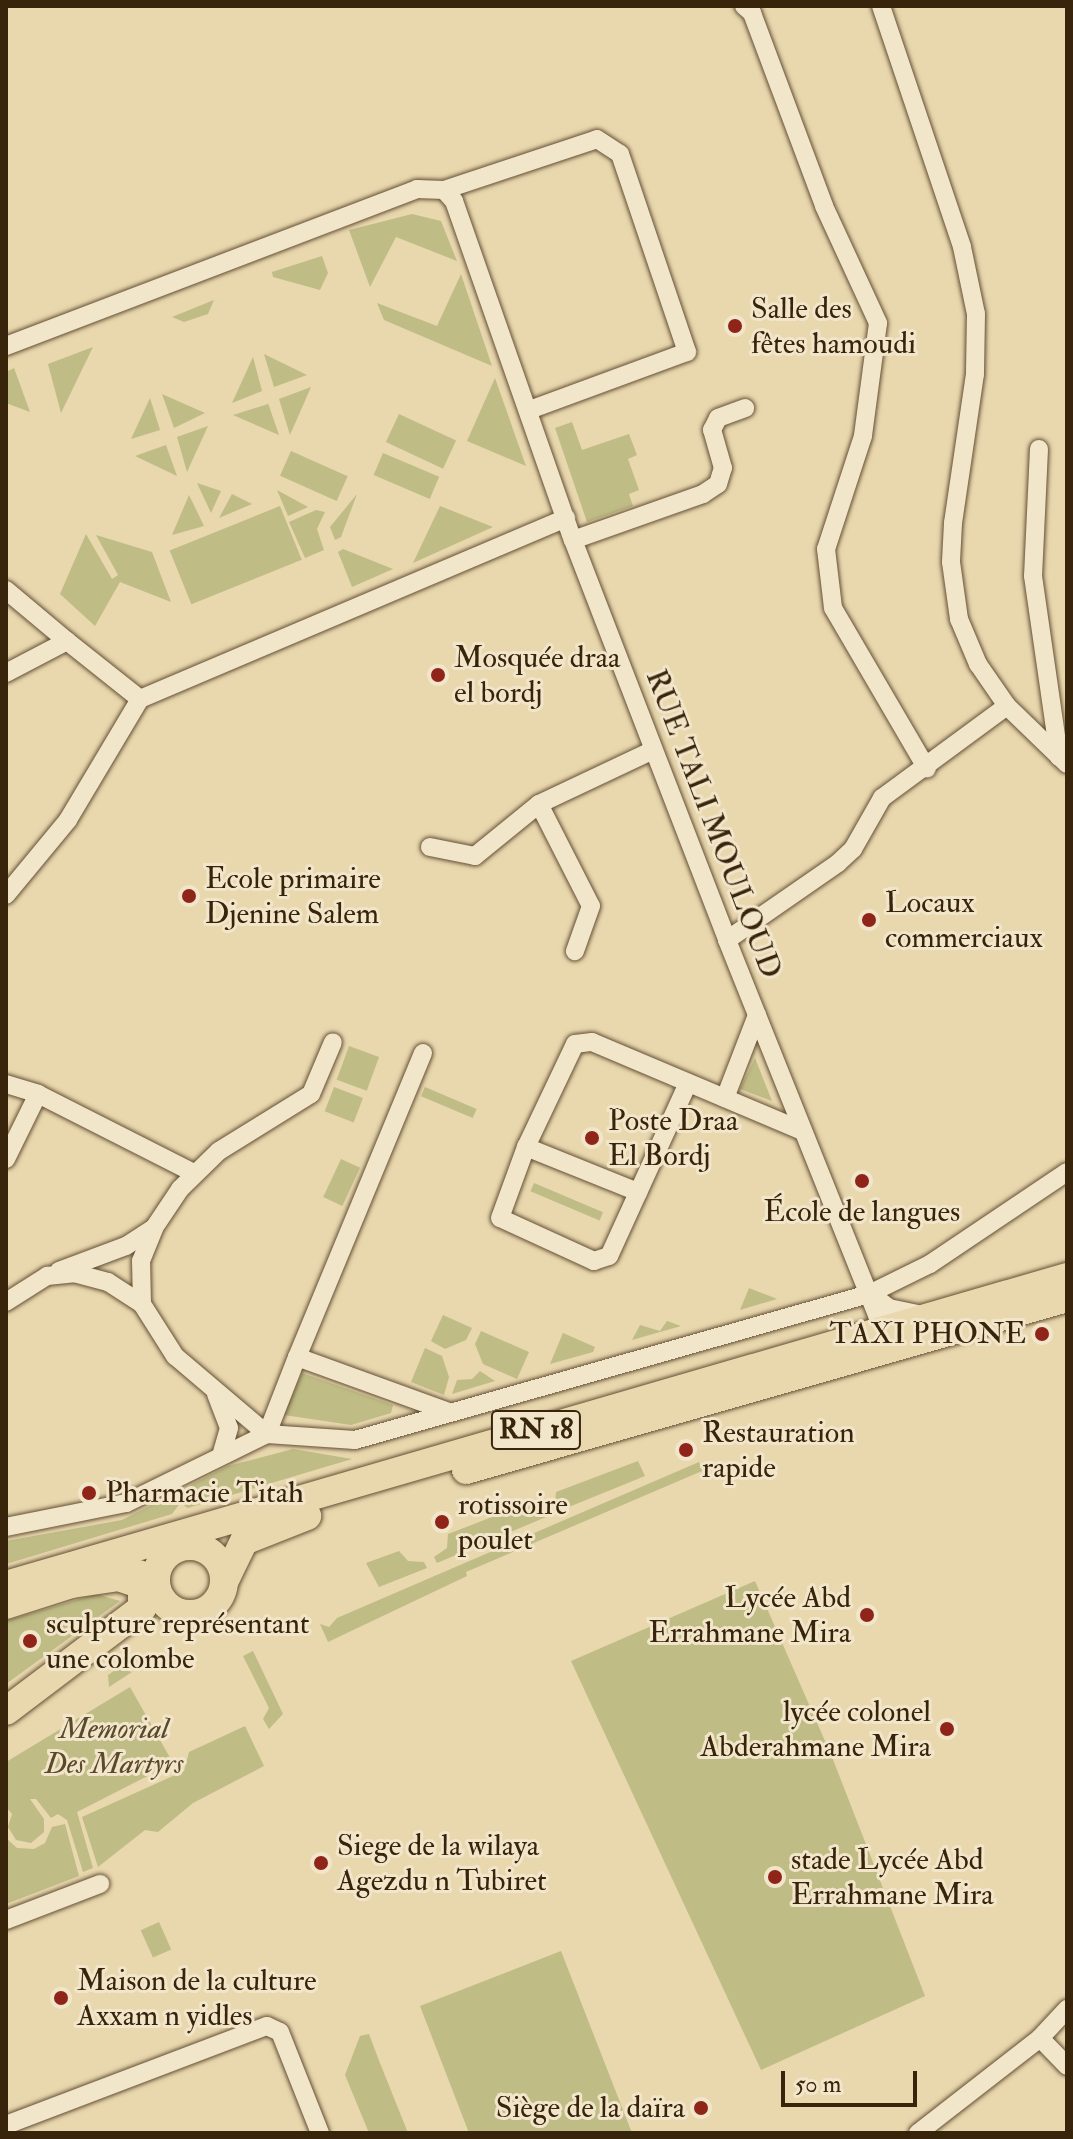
<!DOCTYPE html>
<html>
<head>
<meta charset="utf-8">
<style>
	body { margin:0 }
	#map { position:relative; width:1073px; height:2139px; overflow:hidden; background:#e9d7ae; font-family:"IM FELL Double Pica",serif }
	div>[style] { position:absolute }
	[style*='--x'] { left:calc(var(--x)*1px); top:calc(var(--y)*1px); width:calc(var(--w)*1px); rotate:calc(var(--a)*1deg) }
	.green>* { inset:0; background:#bfbc85; transform-origin:0 0 }
	.roads { filter:drop-shadow(0 0 2px #645034) drop-shadow(0 0 2px #645034) }
	.minor>* { height:18px; margin:-9px; padding:0 9px; transform-origin:9px; border-radius:9px; background:#f1e5ca }
	.primary>* { height:28px; margin:-14px; padding:0 14px; transform-origin:14px; border-radius:14px; background:#e9d7ae }
	.primary>.ring { margin:-14px; padding:0; box-sizing:content-box; background:none; border:28px solid #e9d7ae; border-radius:50% }
	.dots>* { width:22px; height:22px; translate:-50% -50%; box-sizing:border-box; border:4px solid #f1e5ca; border-radius:50% }
	span { translate:-50% -50%; white-space:nowrap; text-align:center; line-height:1.15; -webkit-text-stroke:6px #f1e5ca; paint-order:stroke }
	.shield-label span { padding:2px 6px; background:#f1e5ca; border:2px solid; border-radius:6px; -webkit-text-stroke-width:0 }
	.shield-label { font-size:28px; color:#38230b; font-weight:700 }
	.poi-label { font-size:30px; color:#38230b }
	.left { translate:0 -50%; text-align:left }
	.right { translate:-100% -50%; text-align:right }
	.street-label { font-size:30px; color:#38230b }
	.park-label { font-size:30px; color:#5a492a; font-style:italic }
	.frame { position:absolute; inset:0; border:8px solid #38230b; pointer-events:none }
	.scale { position:absolute; left:781px; top:2071px; width:136px; height:36px; box-sizing:border-box; border:4px solid #38230b; border-top:0; padding-left:10px; font-size:24px; line-height:28px; white-space:nowrap; color:#38230b; -webkit-text-stroke:6px #f1e5ca; paint-order:stroke }
</style>
</head>
<body>
<div id="map">
	<div class="green">
		<i style="clip-path:polygon(412px 214px,441px 221px,457px 261px,396px 237px,370px 287px,349px 230px)"></i>
		<i style="clip-path:polygon(322px 256px,328px 273px,320px 290px,273px 277px,272px 272px)"></i>
		<i style="clip-path:polygon(461px 274px,492px 366px,384px 320px,377px 303px,437px 326px)"></i>
		<i style="clip-path:polygon(214px 300px,208px 314px,184px 322px,172px 317px)"></i>
		<i style="clip-path:polygon(93px 347px,61px 413px,48px 364px)"></i>
		<i style="clip-path:polygon(264px 354px,307px 375px,274px 387px)"></i>
		<i style="clip-path:polygon(253px 357px,262px 391px,232px 403px)"></i>
		<i style="clip-path:polygon(14px 368px,30px 412px,6px 403px,6px 372px)"></i>
		<i style="clip-path:polygon(495px 378px,526px 466px,467px 441px)"></i>
		<i style="clip-path:polygon(311px 387px,290px 435px,279px 399px)"></i>
		<i style="clip-path:polygon(162px 394px,205px 413px,174px 428px)"></i>
		<i style="clip-path:polygon(150px 398px,160px 430px,131px 439px)"></i>
		<i style="clip-path:polygon(268px 403px,279px 435px,233px 415px,268px 404px)"></i>
		<i style="left:399px;top:414px;width:63px;height:31px;rotate:25deg"></i>
		<i style="clip-path:polygon(572px 422px,582px 450px,629px 434px,637px 455px,628px 459px,639px 490px,629px 494px,633px 506px,587px 522px,555px 428px)"></i>
		<i style="clip-path:polygon(208px 426px,187px 472px,177px 437px)"></i>
		<i style="clip-path:polygon(166px 445px,177px 476px,135px 456px)"></i>
		<i style="left:291px;top:451px;width:62px;height:27px;rotate:24deg"></i>
		<i style="left:383px;top:453px;width:61px;height:24px;rotate:23deg"></i>
		<i style="clip-path:polygon(197px 483px,221px 491px,211px 513px)"></i>
		<i style="clip-path:polygon(277px 490px,308px 507px,288px 516px)"></i>
		<i style="clip-path:polygon(232px 494px,252px 504px,219px 518px)"></i>
		<i style="clip-path:polygon(357px 494px,341px 537px,335px 540px,330px 527px)"></i>
		<i style="clip-path:polygon(189px 495px,204px 526px,172px 535px)"></i>
		<i style="left:280px;top:506px;width:58px;height:119px;rotate:68deg"></i>
		<i style="clip-path:polygon(440px 506px,493px 527px,413px 563px)"></i>
		<i style="clip-path:polygon(316px 510px,325px 512px,317px 529px,324px 550px,305px 558px,289px 522px)"></i>
		<i style="clip-path:polygon(86px 534px,112px 579px,118px 575px,96px 535px,152px 552px,171px 602px,120px 582px,95px 626px,60px 594px)"></i>
		<i style="clip-path:polygon(343px 549px,393px 569px,352px 587px,338px 552px)"></i>
		<i style="left:349px;top:1046px;width:32px;height:36px;rotate:20deg"></i>
		<i style="clip-path:polygon(755px 1058px,772px 1101px,740px 1089px)"></i>
		<i style="left:334px;top:1087px;width:31px;height:26px;rotate:21deg"></i>
		<i style="left:425px;top:1087px;width:56px;height:10px;rotate:23deg"></i>
		<i style="left:341px;top:1159px;width:21px;height:42px;rotate:25deg"></i>
		<i style="left:534px;top:1183px;width:75px;height:9px;rotate:23deg"></i>
		<i style="clip-path:polygon(749px 1288px,777px 1299px,740px 1310px)"></i>
		<i style="clip-path:polygon(443px 1315px,472px 1328px,466px 1340px,445px 1349px,431px 1341px)"></i>
		<i style="clip-path:polygon(667px 1321px,681px 1326px,632px 1340px,640px 1325px,660px 1331px)"></i>
		<i style="clip-path:polygon(481px 1331px,529px 1352px,517px 1379px,483px 1364px,475px 1344px)"></i>
		<i style="clip-path:polygon(563px 1333px,595px 1347px,593px 1352px,550px 1364px)"></i>
		<i style="clip-path:polygon(425px 1348px,442px 1356px,449px 1377px,444px 1395px,411px 1382px)"></i>
		<i style="clip-path:polygon(480px 1371px,495px 1381px,452px 1394px,457px 1380px,472px 1379px)"></i>
		<i style="clip-path:polygon(302px 1373px,393px 1405px,391px 1413px,351px 1425px,284px 1415px)"></i>
		<i style="clip-path:polygon(293px 1449px,352px 1459px,188px 1508px,180px 1503px,172px 1514px,6px 1564px,6px 1541px,122px 1520px,228px 1466px)"></i>
		<i style="clip-path:polygon(638px 1461px,645px 1476px,554px 1513px,556px 1492px)"></i>
		<i style="clip-path:polygon(699px 1462px,702px 1471px,466px 1572px,467px 1576px,328px 1642px,320px 1624px,329px 1627px,337px 1618px)"></i>
		<i style="clip-path:polygon(531px 1502px,546px 1517px,437px 1563px,434px 1557px,447px 1548px,448px 1534px)"></i>
		<i style="clip-path:polygon(399px 1551px,408px 1561px,424px 1562px,427px 1568px,379px 1587px,366px 1563px)"></i>
		<i style="clip-path:polygon(755px 1581px,832px 1757px,925px 1996px,761px 2070px,571px 1661px)"></i>
		<i style="clip-path:polygon(96px 1594px,120px 1601px,6px 1684px,6px 1621px)"></i>
		<i style="clip-path:polygon(253px 1651px,283px 1714px,269px 1729px,263px 1719px,269px 1708px,243px 1656px)"></i>
		<i style="clip-path:polygon(118px 1668px,132px 1672px,109px 1687px,108px 1675px)"></i>
		<i style="clip-path:polygon(130px 1687px,173px 1763px,77px 1812px,93px 1868px,83px 1872px,67px 1820px,58px 1814px,51px 1818px,36px 1799px,30px 1799px,44px 1819px,44px 1832px,31px 1843px,16px 1840px,8px 1827px,12px 1814px,6px 1807px,6px 1762px)"></i>
		<i style="clip-path:polygon(245px 1726px,264px 1766px,193px 1803px,158px 1832px,145px 1830px,98px 1867px,82px 1817px,184px 1771px,189px 1752px)"></i>
		<i style="clip-path:polygon(65px 1824px,79px 1876px,6px 1904px,6px 1838px,17px 1848px,34px 1849px,45px 1843px,52px 1827px)"></i>
		<i style="left:159px;top:1922px;width:30px;height:20px;rotate:66deg"></i>
		<i style="clip-path:polygon(561px 1951px,632px 2133px,469px 2133px,420px 2006px)"></i>
		<i style="clip-path:polygon(369px 2034px,378px 2058px,408px 2133px,369px 2133px,345px 2075px,360px 2036px)"></i>
	</div>
	<div class="roads">
		<div class="minor">
			<i style="--x:744;--y:6;--w:11;--a:41"></i>
			<i style="--x:752;--y:13;--w:206;--a:69.5"></i>
			<i style="--x:824;--y:206;--w:129;--a:65.2"></i>
			<i style="--x:878;--y:323;--w:114;--a:97.6"></i>
			<i style="--x:863;--y:436;--w:119;--a:108.1"></i>
			<i style="--x:826;--y:549;--w:59;--a:83.2"></i>
			<i style="--x:833;--y:608;--w:186;--a:59.7"></i>
			<i style="--x:881;--y:6;--w:254;--a:71.4"></i>
			<i style="--x:962;--y:247;--w:68;--a:78.2"></i>
			<i style="--x:976;--y:314;--w:60;--a:91"></i>
			<i style="--x:975;--y:374;--w:151;--a:98.4"></i>
			<i style="--x:953;--y:523;--w:39;--a:93"></i>
			<i style="--x:951;--y:562;--w:58;--a:82"></i>
			<i style="--x:959;--y:619;--w:49;--a:67.1"></i>
			<i style="--x:978;--y:664;--w:51;--a:55.4"></i>
			<i style="--x:1007;--y:706;--w:83;--a:44"></i>
			<i style="--x:444;--y:190;--w:161;--a:-18.4"></i>
			<i style="--x:597;--y:139;--w:27;--a:33"></i>
			<i style="--x:620;--y:154;--w:209;--a:71.3"></i>
			<i style="--x:687;--y:352;--w:168;--a:159.8"></i>
			<i style="--x:6;--y:346;--w:440;--a:-20.9"></i>
			<i style="--x:417;--y:189;--w:27;--a:2"></i>
			<i style="--x:444;--y:190;--w:15;--a:48"></i>
			<i style="--x:454;--y:201;--w:359;--a:70.7"></i>
			<i style="--x:573;--y:540;--w:429;--a:68.9"></i>
			<i style="--x:727;--y:940;--w:404;--a:68.2"></i>
			<i style="--x:877;--y:1315;--w:27;--a:42"></i>
			<i style="--x:1039;--y:449;--w:127;--a:92.7"></i>
			<i style="--x:1033;--y:576;--w:183;--a:81.8"></i>
			<i style="--x:573;--y:540;--w:138;--a:-19.5"></i>
			<i style="--x:703;--y:494;--w:18;--a:-34"></i>
			<i style="--x:718;--y:484;--w:17;--a:-73"></i>
			<i style="--x:723;--y:468;--w:40;--a:-106"></i>
			<i style="--x:712;--y:430;--w:13;--a:-63"></i>
			<i style="--x:718;--y:418;--w:29;--a:-20"></i>
			<i style="--x:6;--y:590;--w:80;--a:39.9"></i>
			<i style="--x:6;--y:673;--w:69;--a:-27.7"></i>
			<i style="--x:67;--y:641;--w:93;--a:38.5"></i>
			<i style="--x:140;--y:699;--w:141;--a:120.8"></i>
			<i style="--x:68;--y:820;--w:97;--a:129.6"></i>
			<i style="--x:140;--y:699;--w:463;--a:-23"></i>
			<i style="--x:539;--y:804;--w:114;--a:63"></i>
			<i style="--x:591;--y:906;--w:48;--a:109.6"></i>
			<i style="--x:430;--y:847;--w:46;--a:11.3"></i>
			<i style="--x:475;--y:856;--w:82;--a:-39.1"></i>
			<i style="--x:539;--y:804;--w:126;--a:-25.3"></i>
			<i style="--x:727;--y:940;--w:135;--a:-34.7"></i>
			<i style="--x:838;--y:863;--w:21;--a:-43"></i>
			<i style="--x:853;--y:849;--w:59;--a:-60.4"></i>
			<i style="--x:882;--y:798;--w:155;--a:-36.4"></i>
			<i style="--x:423;--y:1053;--w:329;--a:112.5"></i>
			<i style="--x:297;--y:1357;--w:162;--a:19.9"></i>
			<i style="--x:688;--y:1083;--w:190;--a:114.5"></i>
			<i style="--x:609;--y:1256;--w:16;--a:162"></i>
			<i style="--x:594;--y:1261;--w:103;--a:-155.4"></i>
			<i style="--x:500;--y:1218;--w:76;--a:-69.9"></i>
			<i style="--x:526;--y:1147;--w:114;--a:-64.6"></i>
			<i style="--x:575;--y:1044;--w:17;--a:-7"></i>
			<i style="--x:592;--y:1042;--w:229;--a:22.9"></i>
			<i style="--x:6;--y:1084;--w:34;--a:17"></i>
			<i style="--x:38;--y:1094;--w:173;--a:26.9"></i>
			<i style="--x:725;--y:1098;--w:89;--a:-68.9"></i>
			<i style="--x:526;--y:1147;--w:121;--a:21.9"></i>
			<i style="--x:6;--y:1159;--w:72;--a:-63.8"></i>
			<i style="--x:59;--y:1271;--w:72;--a:-20.5"></i>
			<i style="--x:126;--y:1246;--w:33;--a:-33"></i>
			<i style="--x:871;--y:1294;--w:23;--a:38"></i>
			<i style="--x:889;--y:1308;--w:33;--a:12"></i>
			<i style="--x:6;--y:1302;--w:49;--a:-32.4"></i>
			<i style="--x:47;--y:1276;--w:27;--a:-6"></i>
			<i style="--x:74;--y:1273;--w:35;--a:15"></i>
			<i style="--x:108;--y:1282;--w:40;--a:32.9"></i>
			<i style="--x:142;--y:1304;--w:62;--a:57.6"></i>
			<i style="--x:175;--y:1356;--w:121;--a:40.3"></i>
			<i style="--x:267;--y:1434;--w:157;--a:153.9"></i>
			<i style="--x:126;--y:1503;--w:122;--a:168.7"></i>
			<i style="--x:142;--y:1304;--w:43;--a:-91.3"></i>
			<i style="--x:141;--y:1261;--w:35;--a:-68"></i>
			<i style="--x:154;--y:1228;--w:47;--a:-56.3"></i>
			<i style="--x:180;--y:1189;--w:54;--a:-44.3"></i>
			<i style="--x:219;--y:1151;--w:108;--a:-31.8"></i>
			<i style="--x:311;--y:1094;--w:56;--a:-67.1"></i>
			<i style="--x:297;--y:1357;--w:83;--a:111.3"></i>
			<i style="--x:267;--y:1434;--w:88;--a:3.9"></i>
			<i style="--x:355;--y:1440;--w:534;--a:-15.86"></i>
			<i style="--x:869;--y:1294;--w:68;--a:-26.2"></i>
			<i style="--x:930;--y:1264;--w:165;--a:-33.9"></i>
			<i style="--x:216;--y:1394;--w:36;--a:69"></i>
			<i style="--x:229;--y:1428;--w:25;--a:106"></i>
			<i style="--x:6;--y:1920;--w:101;--a:-21"></i>
			<i style="--x:1040;--y:2038;--w:39;--a:46"></i>
			<i style="--x:6;--y:2125;--w:279;--a:-20.8"></i>
			<i style="--x:267;--y:2026;--w:14;--a:25"></i>
			<i style="--x:280;--y:2032;--w:109;--a:68.4"></i>
			<i style="--x:918;--y:2133;--w:155;--a:-37.9"></i>
			<i style="--x:1040;--y:2038;--w:40;--a:-47"></i>
		</div>
		<div class="primary">
			<i style="--x:466;--y:1470;--w:625;--a:-15.97"></i>
			<i class="ring" style="left:156px;top:1546px;width:40px;height:40px"></i>
			<i style="--x:225;--y:1580;--w:43;--a:-64"></i>
			<i style="--x:244;--y:1541;--w:68;--a:-21.6"></i>
			<i style="--x:6;--y:1585;--w:1105;--a:-16.19"></i>
			<i style="--x:6;--y:1605;--w:69;--a:-17.7"></i>
			<i style="--x:72;--y:1584;--w:68;--a:-8.5"></i>
			<i style="--x:6;--y:1711;--w:171;--a:-37.1"></i>
			<i style="--x:142;--y:1608;--w:23;--a:-90"></i>
			<i style="--x:142;--y:1585;--w:21;--a:-161"></i>
		</div>
	</div>
	<div class="dots">
		<i style="left:735px;top:326px;background:#8f2418"></i>
		<i style="left:438px;top:675px;background:#8f2418"></i>
		<i style="left:189px;top:896px;background:#8f2418"></i>
		<i style="left:869px;top:920px;background:#8f2418"></i>
		<i style="left:592px;top:1138px;background:#8f2418"></i>
		<i style="left:862px;top:1181px;background:#8f2418"></i>
		<i style="left:1042px;top:1334px;background:#8f2418"></i>
		<i style="left:686px;top:1450px;background:#8f2418"></i>
		<i style="left:89px;top:1493px;background:#8f2418"></i>
		<i style="left:442px;top:1522px;background:#8f2418"></i>
		<i style="left:867px;top:1615px;background:#8f2418"></i>
		<i style="left:30px;top:1641px;background:#8f2418"></i>
		<i style="left:947px;top:1729px;background:#8f2418"></i>
		<i style="left:321px;top:1863px;background:#8f2418"></i>
		<i style="left:775px;top:1877px;background:#8f2418"></i>
		<i style="left:61px;top:1998px;background:#8f2418"></i>
		<i style="left:701px;top:2108px;background:#8f2418"></i>
	</div>
	<div class="shield-label">
		<span style="left:536px;top:1430px">RN 18</span>
	</div>
	<div class="poi-label">
		<span class="left" style="left:751px;top:326px">Salle des<br>fêtes hamoudi</span>
		<span class="left" style="left:454px;top:675px">Mosquée draa<br>el bordj</span>
		<span class="left" style="left:205px;top:896px">Ecole primaire<br>Djenine Salem</span>
		<span class="left" style="left:885px;top:920px">Locaux<br>commerciaux</span>
		<span class="left" style="left:608px;top:1138px">Poste Draa<br>El Bordj</span>
		<span style="left:862px;top:1212px">École de langues</span>
		<span class="right" style="left:1026px;top:1334px">TAXI PHONE</span>
		<span class="left" style="left:702px;top:1450px">Restauration<br>rapide</span>
		<span class="left" style="left:105px;top:1493px">Pharmacie Titah</span>
		<span class="left" style="left:458px;top:1522px">rotissoire<br>poulet</span>
		<span class="right" style="left:851px;top:1615px">Lycée Abd<br>Errahmane Mira</span>
		<span class="left" style="left:46px;top:1641px">sculpture représentant<br>une colombe</span>
		<span class="right" style="left:931px;top:1729px">lycée colonel<br>Abderahmane Mira</span>
		<span class="left" style="left:337px;top:1863px">Siege de la wilaya<br>Agezdu n Tubiret</span>
		<span class="left" style="left:791px;top:1877px">stade Lycée Abd<br>Errahmane Mira</span>
		<span class="left" style="left:77px;top:1998px">Maison de la culture<br>Axxam n yidles</span>
		<span class="right" style="left:685px;top:2108px">Siège de la daïra</span>
	</div>
	<div class="street-label">
		<span style="left:713px;top:824px;rotate:69deg">RUE TALI MOULOUD</span>
	</div>
	<div class="park-label">
		<span style="left:114px;top:1746px">Memorial<br>Des Martyrs</span>
	</div>
	<div class="frame"></div>
	<div class="scale">50 m</div>
</div>
</body>
</html>
